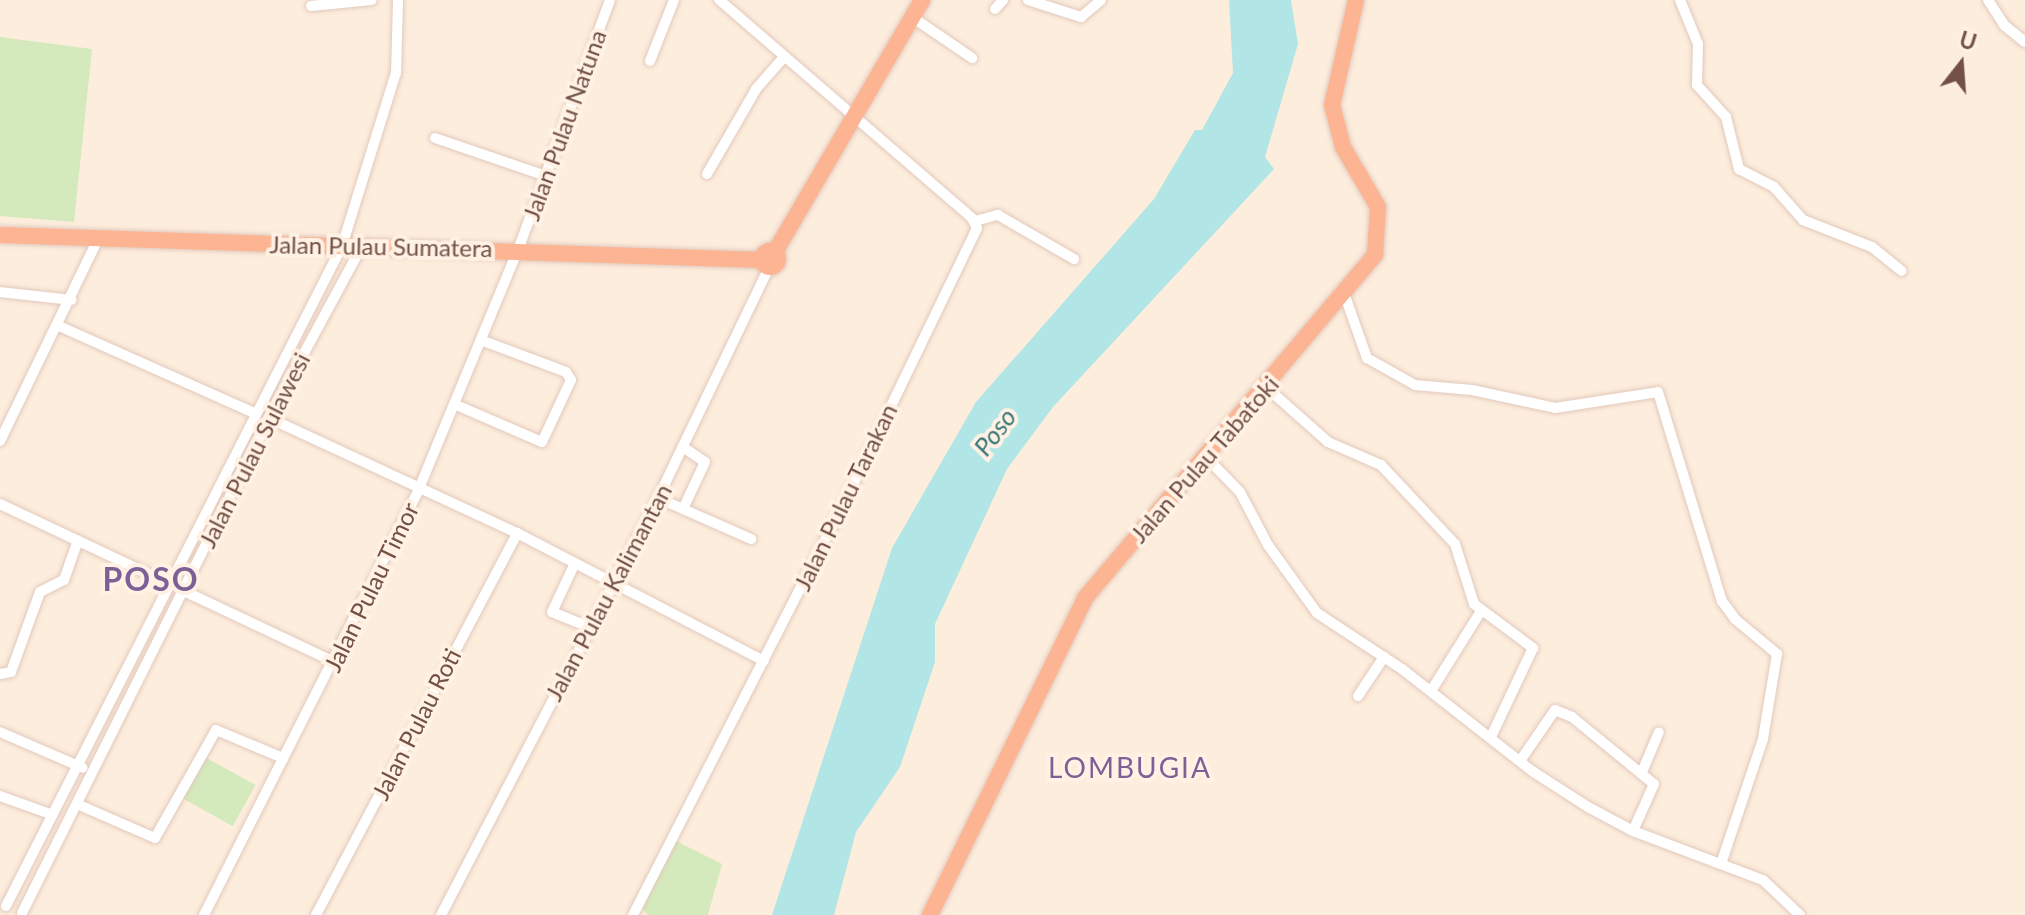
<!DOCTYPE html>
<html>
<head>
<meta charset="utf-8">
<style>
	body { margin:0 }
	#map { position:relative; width:2025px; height:915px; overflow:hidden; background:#fdeddd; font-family:Lato,sans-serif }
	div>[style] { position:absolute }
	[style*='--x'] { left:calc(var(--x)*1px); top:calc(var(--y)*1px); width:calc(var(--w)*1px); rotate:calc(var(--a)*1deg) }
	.green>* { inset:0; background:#d4eabc; transform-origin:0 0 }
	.water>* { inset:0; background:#b2e5e6 }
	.roads { filter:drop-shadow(0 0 2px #e2c9bc) drop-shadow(0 0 2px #e2c9bc) }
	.minor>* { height:10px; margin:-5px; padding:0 5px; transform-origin:5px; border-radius:5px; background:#fff }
	.trunk>* { height:16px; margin:-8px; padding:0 8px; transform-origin:8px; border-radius:8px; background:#fcb492 }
	.trunk>.ring { margin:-8px; padding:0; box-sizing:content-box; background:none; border:16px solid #fcb492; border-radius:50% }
	span { translate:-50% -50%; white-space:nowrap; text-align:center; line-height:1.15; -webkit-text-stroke:8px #fff1e4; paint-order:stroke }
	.street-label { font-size:24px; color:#725045 }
	.water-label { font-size:26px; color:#3a7679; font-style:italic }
	.quarter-label { font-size:28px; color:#7e6096; letter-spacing:2px }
	.district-label { font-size:32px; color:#7e6096; font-weight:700; letter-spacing:2px }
	.north { position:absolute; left:1921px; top:24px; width:80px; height:80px; -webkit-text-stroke:6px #fff1e4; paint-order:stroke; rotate:17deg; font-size:22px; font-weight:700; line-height:32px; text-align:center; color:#725045 }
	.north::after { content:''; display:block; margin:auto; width:28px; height:36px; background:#725045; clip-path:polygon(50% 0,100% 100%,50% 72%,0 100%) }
</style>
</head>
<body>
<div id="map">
	<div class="green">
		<i style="clip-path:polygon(0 37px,92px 49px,74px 222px,0 216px)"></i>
		<i style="left:203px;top:756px;width:60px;height:47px;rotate:29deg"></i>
		<i style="clip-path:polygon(674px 840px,722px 864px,708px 915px,648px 915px,640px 906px)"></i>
	</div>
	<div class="water">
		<i style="clip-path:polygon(1229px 0,1291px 0,1298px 44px,1265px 157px,1274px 169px,1053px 407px,1007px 469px,935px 624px,935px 662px,900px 767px,856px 832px,834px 915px,772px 915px,892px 548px,976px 402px,1154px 199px,1195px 130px,1202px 130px,1233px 73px)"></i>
	</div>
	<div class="roads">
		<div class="minor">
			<i style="--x:1028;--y:0;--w:56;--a:17.8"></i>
			<i style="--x:1081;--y:17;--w:26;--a:-40"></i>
			<i style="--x:1680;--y:0;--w:48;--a:67.8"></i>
			<i style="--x:1698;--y:44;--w:41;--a:91.4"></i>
			<i style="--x:1697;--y:85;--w:43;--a:47.8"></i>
			<i style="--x:1726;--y:117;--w:54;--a:76"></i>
			<i style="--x:1739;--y:169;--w:39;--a:27"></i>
			<i style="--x:1774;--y:187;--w:44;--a:48.7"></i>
			<i style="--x:1803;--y:220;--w:74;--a:21.4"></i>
			<i style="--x:1872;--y:247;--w:38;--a:39"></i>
			<i style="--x:1988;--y:0;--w:30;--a:57"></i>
			<i style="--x:2004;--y:25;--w:27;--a:39"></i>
			<i style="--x:311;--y:6;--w:61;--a:-5.6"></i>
			<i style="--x:995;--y:9;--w:12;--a:-48"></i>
			<i style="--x:912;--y:17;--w:73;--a:34.3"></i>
			<i style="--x:650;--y:61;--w:66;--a:-68.5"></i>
			<i style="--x:435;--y:138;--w:117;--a:18.9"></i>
			<i style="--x:707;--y:174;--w:98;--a:-60"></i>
			<i style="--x:756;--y:89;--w:43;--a:-48.8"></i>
			<i style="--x:975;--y:221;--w:24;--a:-15"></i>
			<i style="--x:998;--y:215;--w:88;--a:30.1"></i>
			<i style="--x:0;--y:292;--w:72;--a:6.3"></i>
			<i style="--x:1345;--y:296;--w:66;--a:70.5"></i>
			<i style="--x:1367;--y:358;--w:55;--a:29.4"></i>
			<i style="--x:1415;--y:385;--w:57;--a:5"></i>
			<i style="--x:1472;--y:390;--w:85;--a:12.2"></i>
			<i style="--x:1555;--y:408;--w:104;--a:-8.8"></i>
			<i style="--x:1658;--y:392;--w:219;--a:73"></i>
			<i style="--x:1722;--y:601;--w:22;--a:54"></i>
			<i style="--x:1735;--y:619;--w:55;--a:39.8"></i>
			<i style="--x:1777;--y:654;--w:86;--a:99.4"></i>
			<i style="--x:1763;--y:739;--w:132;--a:108.6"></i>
			<i style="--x:59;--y:326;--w:214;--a:24"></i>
			<i style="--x:1266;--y:387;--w:83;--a:41.6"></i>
			<i style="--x:1328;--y:442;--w:58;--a:23.5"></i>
			<i style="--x:1381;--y:465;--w:108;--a:46.9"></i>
			<i style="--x:1455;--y:544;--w:63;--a:72.4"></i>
			<i style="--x:1474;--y:604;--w:74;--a:36.7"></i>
			<i style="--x:1533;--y:648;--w:98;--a:115.3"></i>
			<i style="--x:454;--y:404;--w:96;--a:23.4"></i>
			<i style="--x:542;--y:442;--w:68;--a:-64.9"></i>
			<i style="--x:571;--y:380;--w:9;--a:-122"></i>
			<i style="--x:566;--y:372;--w:91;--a:-159.4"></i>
			<i style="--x:269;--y:418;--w:273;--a:24.9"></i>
			<i style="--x:517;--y:533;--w:278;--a:27.4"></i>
			<i style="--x:0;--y:441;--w:222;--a:-64.1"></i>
			<i style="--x:1207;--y:458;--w:47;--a:45.9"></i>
			<i style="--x:1240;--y:492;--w:60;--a:62.2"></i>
			<i style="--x:1268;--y:545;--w:84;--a:54.2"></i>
			<i style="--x:1317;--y:613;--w:102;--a:33.4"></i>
			<i style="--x:1402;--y:669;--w:165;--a:38.1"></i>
			<i style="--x:1532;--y:771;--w:67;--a:32.7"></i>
			<i style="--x:1588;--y:807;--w:51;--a:28.1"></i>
			<i style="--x:1633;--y:831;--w:139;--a:20.7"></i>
			<i style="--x:1763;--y:880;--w:51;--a:43.4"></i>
			<i style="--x:658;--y:498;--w:102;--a:23.8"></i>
			<i style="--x:0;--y:504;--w:188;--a:25.2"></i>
			<i style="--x:683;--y:509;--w:52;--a:-64.9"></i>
			<i style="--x:705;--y:462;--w:27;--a:-146"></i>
			<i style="--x:575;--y:563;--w:54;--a:115.1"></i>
			<i style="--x:552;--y:612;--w:42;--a:22.3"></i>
			<i style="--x:184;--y:591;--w:166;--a:25.3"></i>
			<i style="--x:0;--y:674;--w:11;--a:-10"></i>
			<i style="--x:11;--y:672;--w:85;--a:-70.1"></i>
			<i style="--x:40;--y:592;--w:27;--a:-27"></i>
			<i style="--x:64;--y:580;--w:42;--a:-70.7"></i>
			<i style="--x:1431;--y:691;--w:94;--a:-58"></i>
			<i style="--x:1358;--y:696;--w:47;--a:-56.3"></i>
			<i style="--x:0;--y:732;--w:90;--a:23.4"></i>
			<i style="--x:1520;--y:761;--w:62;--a:-55.5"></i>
			<i style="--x:1555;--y:710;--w:18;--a:22"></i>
			<i style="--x:1572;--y:717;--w:106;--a:39.3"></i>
			<i style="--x:1654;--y:784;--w:51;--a:114.1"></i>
			<i style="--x:1642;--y:772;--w:43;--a:-67"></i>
			<i style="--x:0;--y:796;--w:56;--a:19.7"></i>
			<i style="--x:77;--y:804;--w:85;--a:23.6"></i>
			<i style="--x:155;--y:838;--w:124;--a:-60.5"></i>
			<i style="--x:216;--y:730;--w:73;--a:22.7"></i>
			<i style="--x:6;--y:906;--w:741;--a:-63.02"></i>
			<i style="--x:342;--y:246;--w:181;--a:-72.7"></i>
			<i style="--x:396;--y:73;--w:73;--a:-88.4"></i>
			<i style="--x:22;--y:913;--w:553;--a:-63.48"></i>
			<i style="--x:269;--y:418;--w:196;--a:-61.6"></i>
			<i style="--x:204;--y:915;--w:475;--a:-63.2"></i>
			<i style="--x:418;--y:491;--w:261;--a:-67.5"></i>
			<i style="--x:518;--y:250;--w:266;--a:-69.8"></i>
			<i style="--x:316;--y:915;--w:432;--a:-62.2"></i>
			<i style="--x:441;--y:915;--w:470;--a:-62.5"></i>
			<i style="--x:658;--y:498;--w:256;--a:-64.3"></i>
			<i style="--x:633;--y:915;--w:474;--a:-62.9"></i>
			<i style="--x:849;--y:493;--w:294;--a:-64.2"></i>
			<i style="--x:977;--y:228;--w:11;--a:-117"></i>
			<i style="--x:972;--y:218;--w:334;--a:-139.2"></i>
		</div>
		<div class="trunk">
			<i style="--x:0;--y:235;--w:762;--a:1.88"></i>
			<i class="ring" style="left:762px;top:251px;width:0;height:0"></i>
			<i style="--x:775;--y:252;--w:292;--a:-59.7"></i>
			<i style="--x:930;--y:915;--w:353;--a:-63.9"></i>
			<i style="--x:1085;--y:598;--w:449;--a:-49.8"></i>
			<i style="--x:1375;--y:255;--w:48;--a:-86.4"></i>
			<i style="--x:1378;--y:207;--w:69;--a:-120.3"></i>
			<i style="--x:1343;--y:147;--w:43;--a:-104.7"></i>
			<i style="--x:1332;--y:105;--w:108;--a:-77.1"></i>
		</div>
	</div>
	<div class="street-label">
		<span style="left:564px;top:125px;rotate:-70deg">Jalan Pulau Natuna</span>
		<span style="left:381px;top:246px;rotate:1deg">Jalan Pulau Sumatera</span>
		<span style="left:254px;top:450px;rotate:-63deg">Jalan Pulau Sulawesi</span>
		<span style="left:1204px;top:459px;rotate:-49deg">Jalan Pulau Tabatoki</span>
		<span style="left:845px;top:497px;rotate:-64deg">Jalan Pulau Tarakan</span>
		<span style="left:371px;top:587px;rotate:-64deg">Jalan Pulau Timor</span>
		<span style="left:608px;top:592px;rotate:-62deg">Jalan Pulau Kalimantan</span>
		<span style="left:416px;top:724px;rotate:-63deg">Jalan Pulau Roti</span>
	</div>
	<div class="water-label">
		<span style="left:995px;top:432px;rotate:-53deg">Poso</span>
	</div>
	<div class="quarter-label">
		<span style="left:1130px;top:767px">LOMBUGIA</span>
	</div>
	<div class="district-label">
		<span style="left:151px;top:579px">POSO</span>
	</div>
	<div class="north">U</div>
</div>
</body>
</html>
